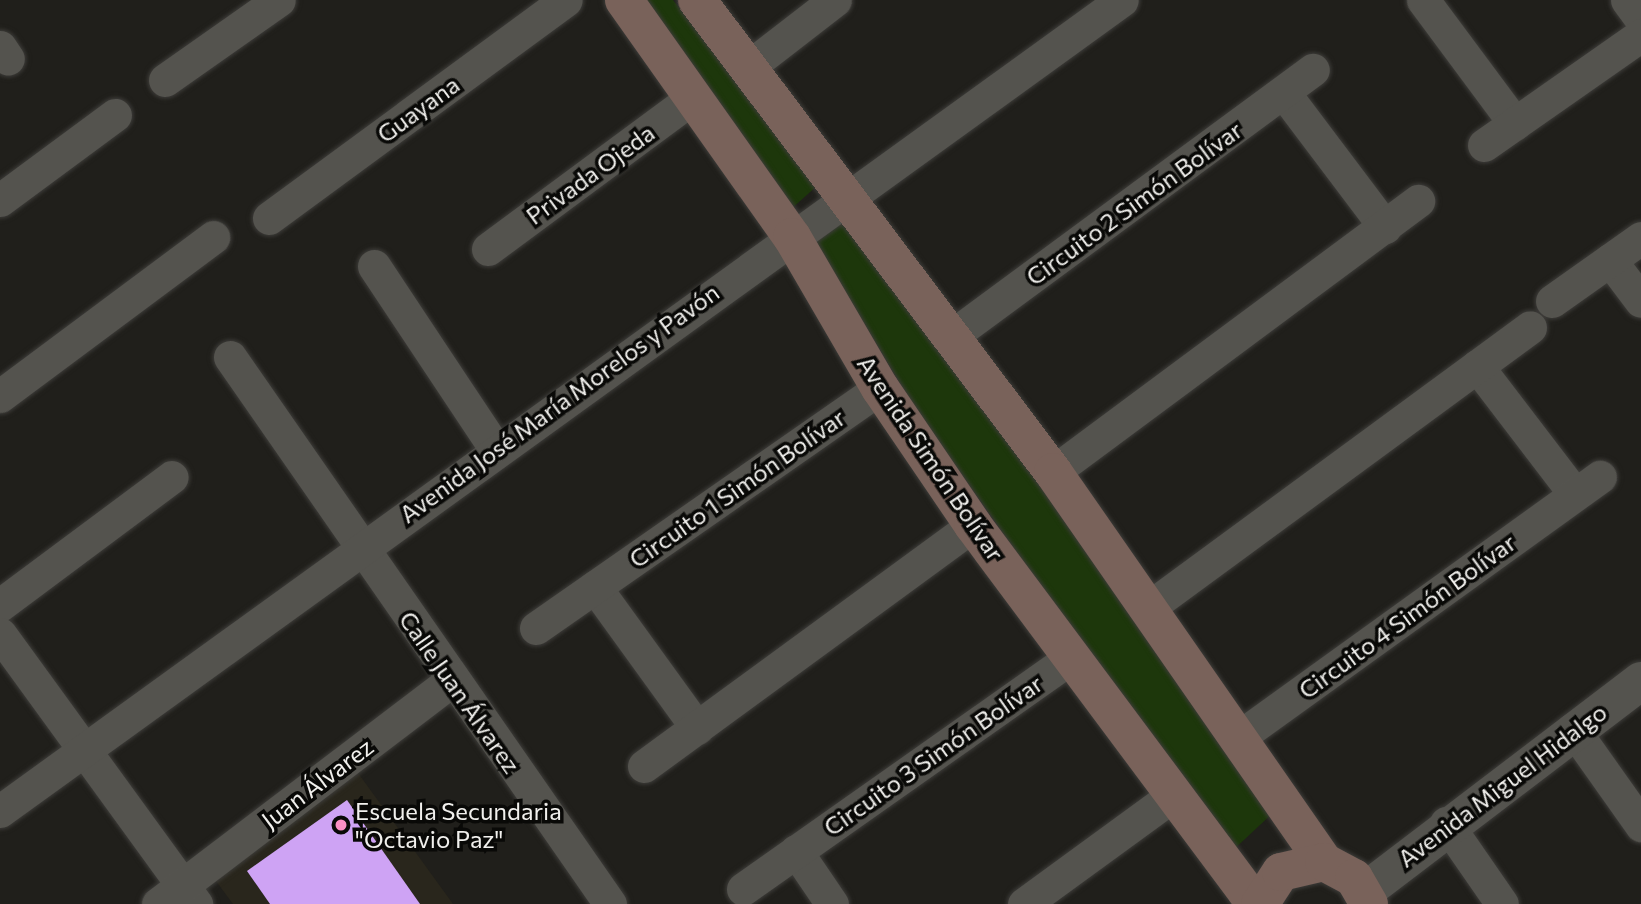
<!DOCTYPE html>
<html>
<head>
<meta charset="utf-8">
<style>
	body { margin:0 }
	#map { position:relative; width:1641px; height:904px; overflow:hidden; background:#201f1b; font-family:Commissioner,sans-serif }
	div>[style] { position:absolute }
	[style*='--x'] { left:calc(var(--x)*1px); top:calc(var(--y)*1px); width:calc(var(--w)*1px); rotate:calc(var(--a)*1deg) }
	.built>* { inset:0; background:#29261c }
	.green>* { inset:0; background:#1d370b }
	.building>* { inset:0; background:#cea3f4 }
	.roads { filter:drop-shadow(0 0 2px #3d3c39) drop-shadow(0 0 2px #3d3c39) }
	.minor>* { height:33px; margin:-16.5px; padding:0 16.5px; transform-origin:16.5px; border-radius:16.5px; background:#54534e }
	.tertiary>* { height:38px; margin:-19px; padding:0 19px; transform-origin:19px; border-radius:19px; background:#54534e }
	.secondary>* { height:38px; margin:-19px; padding:0 19px; transform-origin:19px; border-radius:19px; background:#79625a }
	.dots>* { width:19px; height:19px; translate:-50% -50%; box-sizing:border-box; border:4px solid #090907; border-radius:50% }
	span { translate:-50% -50%; white-space:nowrap; text-align:center; line-height:1.15; -webkit-text-stroke:7px #090907; paint-order:stroke }
	.street-label { font-size:24px; color:#f1f0ed }
	.poi-label { font-size:24px; color:#f1f0ed }
	.left { translate:0 -50%; text-align:left }
</style>
</head>
<body>
<div id="map">
	<div class="built">
		<i style="clip-path:polygon(358px 773px,453px 904px,233px 904px,213px 877px)"></i>
	</div>
	<div class="green">
		<i style="clip-path:polygon(642px 0,673px 0,818px 185px,789px 211px)"></i>
		<i style="clip-path:polygon(841px 219px,982px 380px,1276px 810px,1230px 853px,916px 410px,813px 238px)"></i>
	</div>
	<div class="building">
		<i style="clip-path:polygon(347px 800px,420px 904px,270px 904px,247px 871px)"></i>
	</div>
	<div class="roads">
		<div class="minor">
			<i style="--x:1423;--y:0;--w:154;--a:53.4"></i>
			<i style="--x:1627;--y:0;--w:24;--a:54"></i>
			<i style="--x:0;--y:47;--w:14;--a:56"></i>
			<i style="--x:747;--y:68;--w:111;--a:-37.7"></i>
			<i style="--x:165;--y:80;--w:139;--a:-35.1"></i>
			<i style="--x:1284;--y:93;--w:168;--a:53"></i>
			<i style="--x:1484;--y:145;--w:192;--a:-35"></i>
			<i style="--x:0;--y:200;--w:143;--a:-36.5"></i>
			<i style="--x:269;--y:218;--w:368;--a:-36.3"></i>
			<i style="--x:488;--y:249;--w:254;--a:-36.5"></i>
			<i style="--x:1610;--y:260;--w:51;--a:52.9"></i>
			<i style="--x:374;--y:266;--w:219;--a:56.4"></i>
			<i style="--x:1552;--y:301;--w:109;--a:-35.3"></i>
			<i style="--x:953;--y:335;--w:447;--a:-36.4"></i>
			<i style="--x:230;--y:357;--w:666;--a:55.21"></i>
			<i style="--x:1477;--y:366;--w:161;--a:52.6"></i>
			<i style="--x:0;--y:396;--w:266;--a:-36.7"></i>
			<i style="--x:1053;--y:472;--w:455;--a:-36.6"></i>
			<i style="--x:595;--y:587;--w:174;--a:54.1"></i>
			<i style="--x:0;--y:605;--w:214;--a:-36.7"></i>
			<i style="--x:1148;--y:608;--w:474;--a:-36.3"></i>
			<i style="--x:536;--y:628;--w:419;--a:-34.9"></i>
			<i style="--x:0;--y:634;--w:334;--a:54"></i>
			<i style="--x:1573;--y:729;--w:118;--a:54.7"></i>
			<i style="--x:1239;--y:737;--w:445;--a:-35.8"></i>
			<i style="--x:644;--y:766;--w:408;--a:-36.2"></i>
			<i style="--x:0;--y:811;--w:1384;--a:-35.86"></i>
			<i style="--x:1446;--y:823;--w:98;--a:55.3"></i>
			<i style="--x:796;--y:851;--w:64;--a:55.8"></i>
			<i style="--x:743;--y:889;--w:401;--a:-35.2"></i>
			<i style="--x:158;--y:904;--w:370;--a:-37.3"></i>
			<i style="--x:1024;--y:904;--w:183;--a:-36.1"></i>
		</div>
		<div class="tertiary">
			<i style="--x:1364;--y:892;--w:348;--a:-37.3"></i>
		</div>
		<div class="secondary">
			<i style="--x:624;--y:0;--w:291;--a:54.7"></i>
			<i style="--x:792;--y:237;--w:175;--a:59.8"></i>
			<i style="--x:880;--y:388;--w:166;--a:55.8"></i>
			<i style="--x:973;--y:525;--w:473;--a:53.3"></i>
			<i style="--x:697;--y:0;--w:591;--a:52.98"></i>
			<i style="--x:1053;--y:472;--w:475;--a:55.2"></i>
			<i style="--x:1260;--y:904;--w:38;--a:-57"></i>
			<i style="--x:1281;--y:872;--w:44;--a:-13.1"></i>
			<i style="--x:1324;--y:862;--w:34;--a:28"></i>
			<i style="--x:1354;--y:878;--w:30;--a:60"></i>
		</div>
	</div>
	<div class="dots">
		<i style="left:341px;top:825px;background:#fb8fc4"></i>
	</div>
	<div class="street-label">
		<span style="left:418px;top:109px;rotate:-36deg">Guayana</span>
		<span style="left:590px;top:174px;rotate:-36deg">Privada Ojeda</span>
		<span style="left:1134px;top:203px;rotate:-36deg">Circuito 2 Simón Bolívar</span>
		<span style="left:559px;top:403px;rotate:-36deg">Avenida José María Morelos y Pavón</span>
		<span style="left:931px;top:458px;rotate:56deg">Avenida Simón Bolívar</span>
		<span style="left:737px;top:488px;rotate:-35deg">Circuito 1 Simón Bolívar</span>
		<span style="left:1407px;top:616px;rotate:-36deg">Circuito 4 Simón Bolívar</span>
		<span style="left:460px;top:692px;rotate:55deg">Calle Juan Álvarez</span>
		<span style="left:933px;top:755px;rotate:-35deg">Circuito 3 Simón Bolívar</span>
		<span style="left:317px;top:783px;rotate:-37deg">Juan Álvarez</span>
		<span style="left:1502px;top:785px;rotate:-37deg">Avenida Miguel Hidalgo</span>
	</div>
	<div class="poi-label">
		<span class="left" style="left:355px;top:825px">Escuela Secundaria<br>"Octavio Paz"</span>
	</div>
</div>
</body>
</html>
